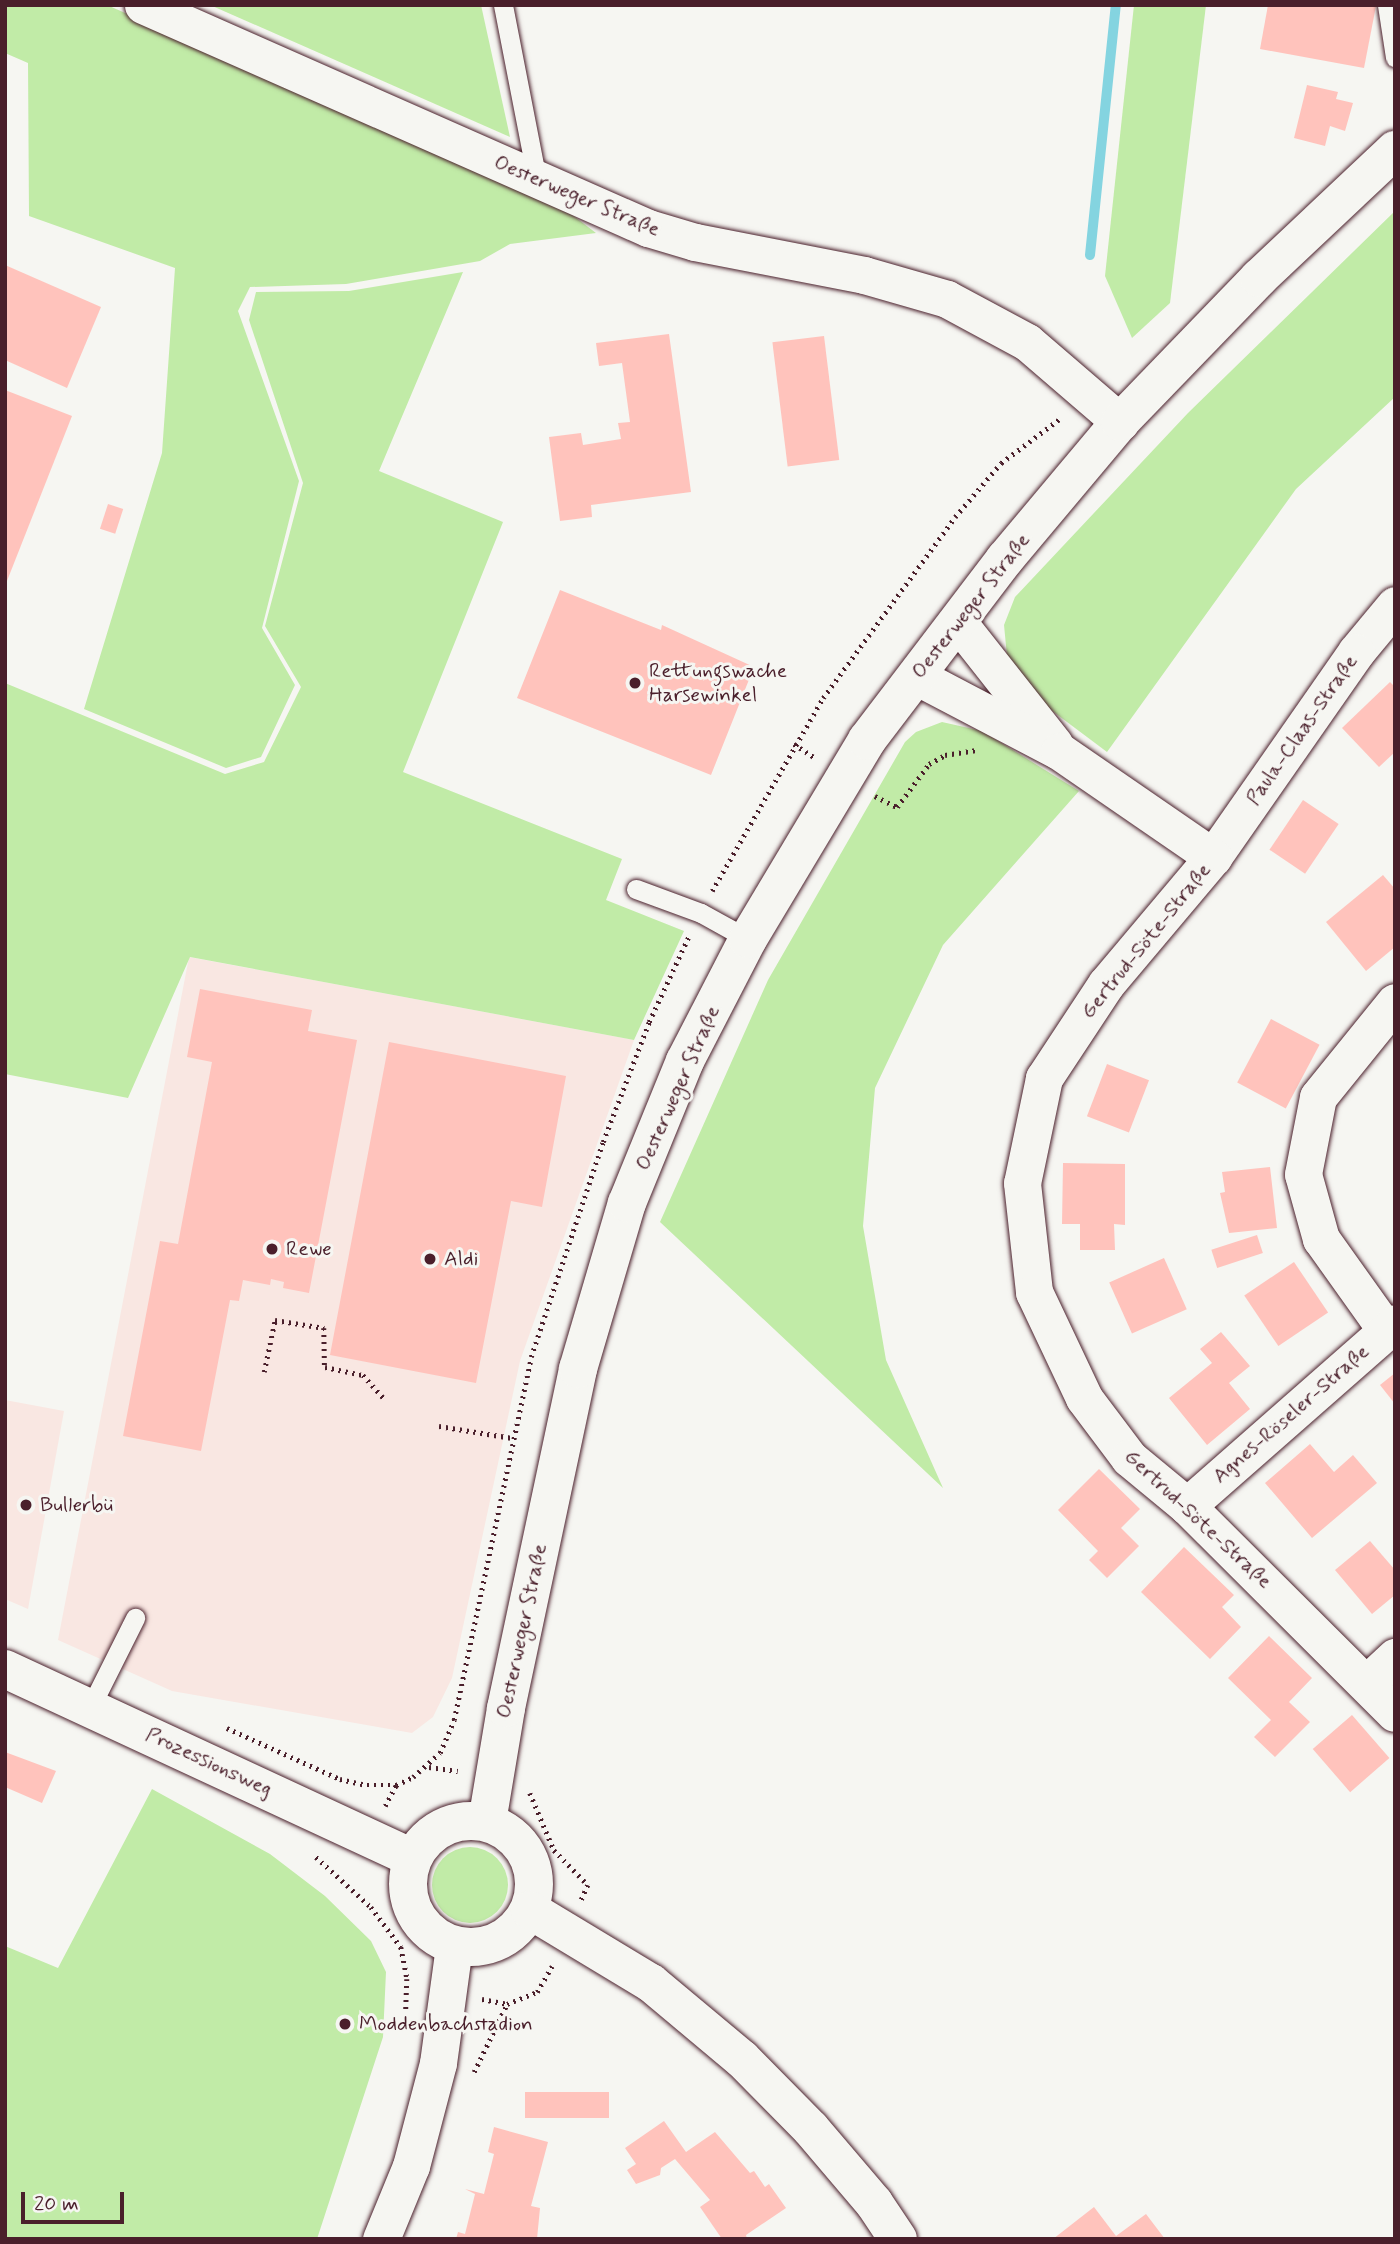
<!DOCTYPE html>
<html>
<head>
<meta charset="utf-8">
<style>
	body { margin:0 }
	#map { position:relative; width:1400px; height:2244px; overflow:hidden; background:#f6f6f2; font-family:Mynerve,sans-serif }
	div>[style] { position:absolute }
	[style*='--x'] { left:calc(var(--x)*1px); top:calc(var(--y)*1px); width:calc(var(--w)*1px); rotate:calc(var(--a)*1deg) }
	.built>* { inset:0; background:#f9e7e2 }
	.green>* { inset:0; background:#c1eba7 }
	.round { border-radius:50% }
	.stream>* { height:10px; margin:-5px; padding:0 5px; transform-origin:5px; border-radius:5px; background:#84d4e0 }
	.building>* { inset:0; background:#ffc3bc; transform-origin:0 0 }
	.path>* { height:4.5px; margin-top:-2.25px; transform-origin:0; background:repeating-linear-gradient(90deg,#4a1f2b 0 2px,transparent 0 7px) }
	.roads { filter:drop-shadow(0 0 2px #4a1f2b) drop-shadow(0 0 2px #4a1f2b) }
	.lane>* { height:19px; margin:-9.5px; padding:0 9.5px; transform-origin:9.5px; border-radius:9.5px; background:#f6f6f2 }
	.street>* { height:37px; margin:-18.5px; padding:0 18.5px; transform-origin:18.5px; border-radius:18.5px; background:#f6f6f2 }
	.secondary>* { height:38px; margin:-19px; padding:0 19px; transform-origin:19px; border-radius:19px; background:#f6f6f2 }
	.secondary>.ring { margin:-19px; padding:0; box-sizing:content-box; background:none; border:38px solid #f6f6f2; border-radius:50% }
	.dots>* { width:19px; height:19px; translate:-50% -50%; box-sizing:border-box; border:4px solid #f6f6f2; border-radius:50% }
	span { translate:-50% -50%; white-space:nowrap; text-align:center; line-height:1.15; -webkit-text-stroke:6px #f6f6f2; paint-order:stroke }
	.street-label { font-size:21px; color:#4a1f2b }
	.poi-label { font-size:21px; color:#4a1f2b }
	.left { translate:0 -50%; text-align:left }
	.frame { position:absolute; inset:0; border:7px solid #4a1f2b; pointer-events:none }
	.scale { position:absolute; left:21px; top:2192px; width:103px; height:32px; box-sizing:border-box; border:4px solid #4a1f2b; border-top:0; padding-left:9px; font-size:21px; line-height:24px; white-space:nowrap; color:#4a1f2b; -webkit-text-stroke:5px #f6f6f2; paint-order:stroke }
</style>
</head>
<body>
<div id="map">
	<div class="built">
		<i style="clip-path:polygon(189px 957px,634px 1040px,520px 1361px,452px 1678px,433px 1717px,412px 1733px,172px 1691px,58px 1640px)"></i>
		<i style="clip-path:polygon(5px 1400px,64px 1411px,28px 1609px,5px 1599px)"></i>
	</div>
	<div class="green">
		<i style="clip-path:polygon(5px 5px,107px 5px,558px 204px,596px 233px,510px 244px,480px 261px,346px 284px,250px 287px,238px 311px,299px 481px,262px 628px,295px 685px,261px 757px,226px 768px,84px 709px,162px 453px,175px 268px,29px 216px,28px 63px,5px 53px)"></i>
		<i style="clip-path:polygon(210px 5px,481px 5px,510px 137px)"></i>
		<i style="clip-path:polygon(1134px 5px,1206px 5px,1170px 303px,1132px 338px,1105px 276px)"></i>
		<i style="clip-path:polygon(1395px 211px,1395px 397px,1296px 489px,1107px 752px,1047px 707px,1007px 656px,1004px 625px,1015px 597px,1188px 413px)"></i>
		<i style="clip-path:polygon(463px 272px,379px 471px,503px 522px,403px 772px,622px 859px,606px 900px,684px 931px,634px 1040px,190px 957px,128px 1098px,5px 1074px,5px 683px,225px 774px,264px 762px,301px 687px,265px 626px,303px 483px,249px 320px,256px 292px,349px 291px)"></i>
		<i style="clip-path:polygon(942px 722px,982px 731px,1079px 791px,943px 945px,875px 1088px,863px 1226px,886px 1360px,943px 1488px,660px 1222px,768px 980px,905px 742px,916px 732px)"></i>
		<i style="clip-path:polygon(152px 1789px,270px 1854px,325px 1896px,371px 1941px,386px 1972px,383px 2037px,317px 2239px,5px 2239px,5px 1946px,58px 1968px)"></i>
		<i class="round" style="left:432px;top:1847px;width:76px;height:76px"></i>
	</div>
	<div class="stream">
		<i style="--x:1090;--y:255;--w:251;--a:-84.1"></i>
	</div>
	<div class="building">
		<i style="clip-path:polygon(1268px 5px,1376px 6px,1364px 68px,1260px 49px)"></i>
		<i style="clip-path:polygon(1307px 85px,1338px 92px,1336px 99px,1353px 103px,1345px 131px,1330px 126px,1325px 146px,1294px 138px)"></i>
		<i style="clip-path:polygon(5px 265px,101px 307px,67px 388px,5px 360px)"></i>
		<i style="clip-path:polygon(669px 334px,691px 492px,591px 505px,592px 517px,560px 521px,549px 437px,581px 433px,583px 445px,621px 439px,618px 423px,630px 422px,622px 363px,599px 366px,596px 343px)"></i>
		<i style="left:824px;top:336px;width:125px;height:52px;rotate:83deg"></i>
		<i style="clip-path:polygon(5px 390px,72px 416px,5px 586px)"></i>
		<i style="left:108px;top:504px;width:16px;height:26px;rotate:18deg"></i>
		<i style="clip-path:polygon(560px 590px,661px 630px,662px 625px,754px 667px,711px 775px,517px 698px)"></i>
		<i style="clip-path:polygon(1390px 682px,1395px 687px,1395px 752px,1379px 767px,1342px 728px)"></i>
		<i style="left:1303px;top:800px;width:43px;height:60px;rotate:34deg"></i>
		<i style="clip-path:polygon(1383px 875px,1395px 889px,1395px 947px,1366px 971px,1326px 922px)"></i>
		<i style="clip-path:polygon(200px 989px,312px 1010px,308px 1031px,357px 1040px,309px 1293px,283px 1288px,284px 1282px,271px 1279px,270px 1285px,243px 1280px,239px 1301px,230px 1300px,201px 1451px,123px 1436px,160px 1241px,178px 1244px,212px 1062px,187px 1057px)"></i>
		<i style="left:1271px;top:1019px;width:55px;height:72px;rotate:28deg"></i>
		<i style="clip-path:polygon(389px 1042px,566px 1076px,542px 1207px,511px 1201px,476px 1383px,330px 1355px)"></i>
		<i style="left:1107px;top:1064px;width:45px;height:56px;rotate:21deg"></i>
		<i style="clip-path:polygon(1063px 1163px,1125px 1164px,1125px 1225px,1114px 1224px,1115px 1250px,1080px 1250px,1080px 1224px,1062px 1224px)"></i>
		<i style="clip-path:polygon(1270px 1167px,1277px 1228px,1229px 1233px,1220px 1193px,1225px 1192px,1222px 1172px)"></i>
		<i style="left:1257px;top:1235px;width:19px;height:48px;rotate:72deg"></i>
		<i style="left:1164px;top:1258px;width:56px;height:60px;rotate:66deg"></i>
		<i style="left:1294px;top:1262px;width:61px;height:60px;rotate:56deg"></i>
		<i style="clip-path:polygon(1221px 1332px,1250px 1366px,1229px 1383px,1250px 1409px,1207px 1445px,1169px 1398px,1212px 1363px,1200px 1349px)"></i>
		<i style="clip-path:polygon(1395px 1373px,1395px 1404px,1380px 1385px)"></i>
		<i style="clip-path:polygon(1310px 1444px,1334px 1472px,1353px 1455px,1377px 1483px,1312px 1538px,1265px 1483px)"></i>
		<i style="clip-path:polygon(1099px 1469px,1140px 1509px,1121px 1528px,1139px 1546px,1107px 1578px,1089px 1560px,1098px 1551px,1058px 1510px)"></i>
		<i style="clip-path:polygon(1370px 1541px,1395px 1570px,1395px 1595px,1372px 1614px,1335px 1570px)"></i>
		<i style="clip-path:polygon(1184px 1547px,1234px 1595px,1222px 1607px,1241px 1627px,1210px 1659px,1141px 1592px)"></i>
		<i style="clip-path:polygon(1269px 1636px,1312px 1678px,1289px 1702px,1310px 1722px,1275px 1757px,1254px 1737px,1271px 1720px,1228px 1678px)"></i>
		<i style="left:1352px;top:1715px;width:57px;height:52px;rotate:49deg"></i>
		<i style="clip-path:polygon(5px 1752px,56px 1771px,42px 1803px,5px 1787px)"></i>
		<i style="left:525px;top:2092px;width:84px;height:26px"></i>
		<i style="clip-path:polygon(664px 2121px,686px 2152px,715px 2132px,750px 2173px,754px 2171px,765px 2187px,769px 2184px,786px 2208px,746px 2235px,747px 2239px,722px 2239px,700px 2207px,710px 2200px,675px 2159px,661px 2168px,660px 2175px,636px 2184px,627px 2170px,636px 2164px,625px 2148px)"></i>
		<i style="clip-path:polygon(494px 2127px,548px 2142px,531px 2206px,540px 2208px,537px 2239px,456px 2239px,458px 2232px,465px 2234px,475px 2194px,465px 2189px,484px 2194px,494px 2154px,488px 2152px)"></i>
		<i style="clip-path:polygon(1094px 2207px,1116px 2236px,1146px 2214px,1165px 2239px,1053px 2239px)"></i>
	</div>
	<div class="path">
		<i style="--x:794;--y:744;--w:24;--a:33"></i>
		<i style="--x:875;--y:796;--w:25;--a:27"></i>
		<i style="--x:897;--y:807;--w:54;--a:-53.3"></i>
		<i style="--x:929;--y:764;--w:18;--a:-29"></i>
		<i style="--x:945;--y:755;--w:32;--a:-9"></i>
		<i style="--x:712;--y:891;--w:223;--a:-60.1"></i>
		<i style="--x:823;--y:698;--w:224;--a:-53.9"></i>
		<i style="--x:955;--y:517;--w:71;--a:-49.6"></i>
		<i style="--x:1001;--y:463;--w:76;--a:-37"></i>
		<i style="--x:264;--y:1372;--w:53;--a:-78.1"></i>
		<i style="--x:275;--y:1320;--w:50;--a:9.3"></i>
		<i style="--x:324;--y:1328;--w:39;--a:89"></i>
		<i style="--x:325;--y:1367;--w:39;--a:12"></i>
		<i style="--x:363;--y:1375;--w:31;--a:48"></i>
		<i style="--x:439;--y:1426;--w:74;--a:9.3"></i>
		<i style="--x:227;--y:1728;--w:124;--a:24.3"></i>
		<i style="--x:340;--y:1779;--w:28;--a:13"></i>
		<i style="--x:367;--y:1785;--w:29;--a:0"></i>
		<i style="--x:396;--y:1785;--w:19;--a:-25"></i>
		<i style="--x:413;--y:1777;--w:36;--a:-42"></i>
		<i style="--x:440;--y:1753;--w:36;--a:-67"></i>
		<i style="--x:454;--y:1720;--w:371;--a:-78"></i>
		<i style="--x:531;--y:1357;--w:227;--a:-71.5"></i>
		<i style="--x:603;--y:1142;--w:129;--a:-69"></i>
		<i style="--x:649;--y:1022;--w:95;--a:-65.1"></i>
		<i style="--x:429;--y:1767;--w:29;--a:8"></i>
		<i style="--x:530;--y:1793;--w:62;--a:67.2"></i>
		<i style="--x:554;--y:1850;--w:49;--a:45.8"></i>
		<i style="--x:588;--y:1885;--w:17;--a:114"></i>
		<i style="--x:385;--y:1806;--w:24;--a:-62"></i>
		<i style="--x:316;--y:1857;--w:74;--a:42.3"></i>
		<i style="--x:371;--y:1907;--w:50;--a:53.1"></i>
		<i style="--x:401;--y:1947;--w:33;--a:79"></i>
		<i style="--x:407;--y:1979;--w:34;--a:92"></i>
		<i style="--x:482;--y:1999;--w:25;--a:11"></i>
		<i style="--x:474;--y:2072;--w:76;--a:-64.1"></i>
		<i style="--x:507;--y:2004;--w:32;--a:-22"></i>
		<i style="--x:537;--y:1992;--w:30;--a:-60"></i>
	</div>
	<div class="roads">
		<div class="lane">
			<i style="--x:503;--y:5;--w:178;--a:79"></i>
			<i style="--x:1387;--y:5;--w:53;--a:81.3"></i>
			<i style="--x:636;--y:889;--w:69;--a:20.3"></i>
			<i style="--x:701;--y:913;--w:54;--a:29"></i>
			<i style="--x:90;--y:1708;--w:101;--a:-63.4"></i>
		</div>
		<div class="street">
			<i style="--x:143;--y:5;--w:552;--a:23.83"></i>
			<i style="--x:648;--y:228;--w:49;--a:16.6"></i>
			<i style="--x:695;--y:242;--w:172;--a:11"></i>
			<i style="--x:864;--y:275;--w:86;--a:16.1"></i>
			<i style="--x:947;--y:299;--w:91;--a:28.3"></i>
			<i style="--x:1027;--y:342;--w:123;--a:40.7"></i>
			<i style="--x:1395;--y:605;--w:61;--a:129.7"></i>
			<i style="--x:1356;--y:652;--w:250;--a:124.9"></i>
			<i style="--x:1213;--y:857;--w:166;--a:130.1"></i>
			<i style="--x:1106;--y:984;--w:113;--a:123.4"></i>
			<i style="--x:1044;--y:1078;--w:107;--a:101.8"></i>
			<i style="--x:1022;--y:1183;--w:110;--a:83.7"></i>
			<i style="--x:1034;--y:1292;--w:117;--a:64.7"></i>
			<i style="--x:1084;--y:1398;--w:75;--a:53.1"></i>
			<i style="--x:1129;--y:1458;--w:75;--a:39.6"></i>
			<i style="--x:1187;--y:1506;--w:293;--a:44.9"></i>
			<i style="--x:957;--y:621;--w:157;--a:51.7"></i>
			<i style="--x:916;--y:676;--w:161;--a:27.7"></i>
			<i style="--x:1059;--y:751;--w:187;--a:34.5"></i>
			<i style="--x:1386;--y:1330;--w:112;--a:-125.5"></i>
			<i style="--x:1321;--y:1239;--w:67;--a:-105.5"></i>
			<i style="--x:1303;--y:1174;--w:78;--a:-79"></i>
			<i style="--x:1318;--y:1097;--w:122;--a:-51"></i>
			<i style="--x:1187;--y:1506;--w:277;--a:-41.3"></i>
			<i style="--x:1368;--y:1682;--w:37;--a:-43"></i>
			<i style="--x:381;--y:2239;--w:79;--a:-67.7"></i>
			<i style="--x:411;--y:2166;--w:106;--a:-75.3"></i>
			<i style="--x:438;--y:2063;--w:118;--a:-82.2"></i>
		</div>
		<div class="secondary">
			<i style="--x:5;--y:1669;--w:449;--a:24.9"></i>
			<i class="ring" style="left:408px;top:1821px;width:88px;height:88px"></i>
			<i style="--x:487;--y:1822;--w:116;--a:-80.5"></i>
			<i style="--x:506;--y:1708;--w:347;--a:-78"></i>
			<i style="--x:578;--y:1369;--w:173;--a:-73.6"></i>
			<i style="--x:627;--y:1203;--w:153;--a:-67.8"></i>
			<i style="--x:685;--y:1061;--w:137;--a:-62.7"></i>
			<i style="--x:748;--y:939;--w:232;--a:-59.1"></i>
			<i style="--x:867;--y:740;--w:228;--a:-52.7"></i>
			<i style="--x:1005;--y:559;--w:179;--a:-50"></i>
			<i style="--x:1120;--y:422;--w:200;--a:-46"></i>
			<i style="--x:1259;--y:278;--w:187;--a:-43.3"></i>
			<i style="--x:530;--y:1910;--w:141;--a:31.1"></i>
			<i style="--x:651;--y:1983;--w:119;--a:39.9"></i>
			<i style="--x:742;--y:2059;--w:98;--a:45.4"></i>
			<i style="--x:811;--y:2129;--w:97;--a:49.6"></i>
			<i style="--x:874;--y:2203;--w:43;--a:56.3"></i>
		</div>
	</div>
	<div class="dots">
		<i style="left:635px;top:683px;background:#4a1f2b"></i>
		<i style="left:272px;top:1249px;background:#4a1f2b"></i>
		<i style="left:430px;top:1259px;background:#4a1f2b"></i>
		<i style="left:26px;top:1505px;background:#4a1f2b"></i>
		<i style="left:345px;top:2024px;background:#4a1f2b"></i>
	</div>
	<div class="street-label">
		<span style="left:577px;top:196px;rotate:23deg">Oesterweger Straße</span>
		<span style="left:971px;top:606px;rotate:-52deg">Oesterweger Straße</span>
		<span style="left:1302px;top:730px;rotate:-55deg">Paula-Claas-Straße</span>
		<span style="left:1146px;top:941px;rotate:-51deg">Gertrud-Söte-Straße</span>
		<span style="left:678px;top:1088px;rotate:-66deg">Oesterweger Straße</span>
		<span style="left:1291px;top:1414px;rotate:-41deg">Agnes-Röseler-Straße</span>
		<span style="left:1198px;top:1519px;rotate:43deg">Gertrud-Söte-Straße</span>
		<span style="left:522px;top:1631px;rotate:-78deg">Oesterweger Straße</span>
		<span style="left:209px;top:1762px;rotate:25deg">Prozessionsweg</span>
	</div>
	<div class="poi-label">
		<span class="left" style="left:649px;top:683px">Rettungswache<br>Harsewinkel</span>
		<span class="left" style="left:286px;top:1249px">Rewe</span>
		<span class="left" style="left:444px;top:1259px">Aldi</span>
		<span class="left" style="left:40px;top:1505px">Bullerbü</span>
		<span class="left" style="left:359px;top:2024px">Moddenbachstadion</span>
	</div>
	<div class="frame"></div>
	<div class="scale">20 m</div>
</div>
</body>
</html>
